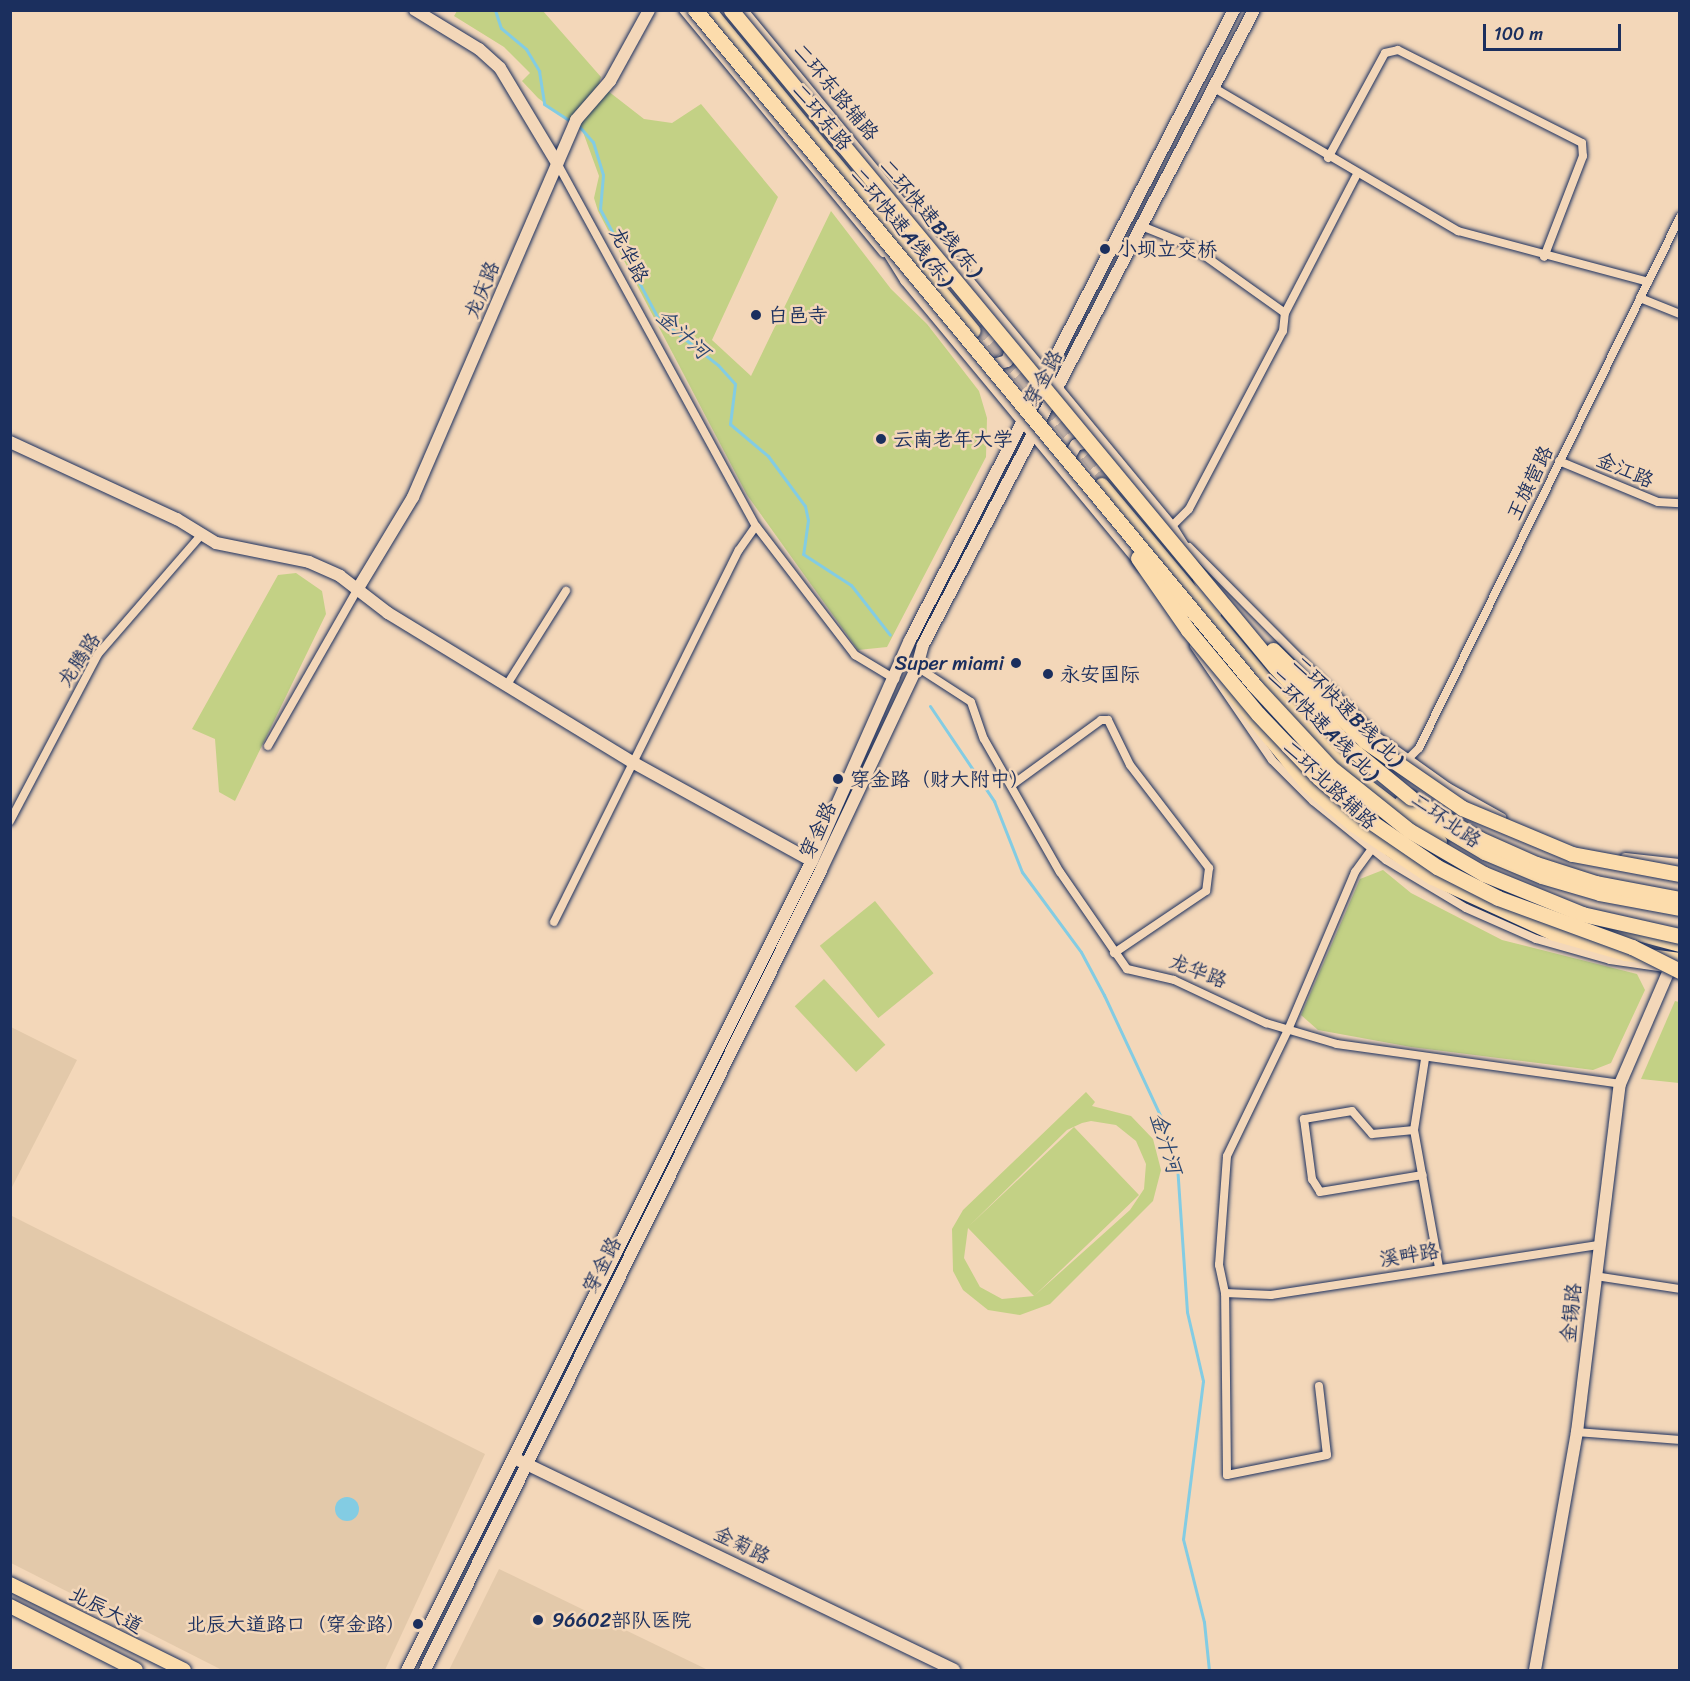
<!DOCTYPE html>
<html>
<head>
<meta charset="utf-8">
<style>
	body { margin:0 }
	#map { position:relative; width:1690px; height:1681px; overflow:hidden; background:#f3d7b9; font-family:Sriracha,"LXGW WenKai TC",sans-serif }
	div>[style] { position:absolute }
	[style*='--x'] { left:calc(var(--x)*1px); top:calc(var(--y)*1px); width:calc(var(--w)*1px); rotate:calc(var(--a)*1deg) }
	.built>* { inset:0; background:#e3c9aa }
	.green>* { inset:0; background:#c3d185; transform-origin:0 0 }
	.water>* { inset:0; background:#83cce3 }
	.round { border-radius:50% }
	.stream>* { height:3px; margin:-1.5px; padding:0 1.5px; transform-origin:1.5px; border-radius:1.5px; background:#83cce3 }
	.primary-tunnel>* { height:14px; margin-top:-7px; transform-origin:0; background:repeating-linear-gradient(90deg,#c8b5a7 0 14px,transparent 0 21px) }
	.roads { filter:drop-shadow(0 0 2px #1b2f5e) drop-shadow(0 0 2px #1b2f5e) }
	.street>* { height:8px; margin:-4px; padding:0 4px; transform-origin:4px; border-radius:4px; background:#f3d7b9 }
	.secondary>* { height:12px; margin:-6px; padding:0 6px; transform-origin:6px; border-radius:6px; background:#f3d7b9 }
	.primary>* { height:14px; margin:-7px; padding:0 7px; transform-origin:7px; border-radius:7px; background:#fcdcac }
	.highway>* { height:15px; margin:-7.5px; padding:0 7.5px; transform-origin:7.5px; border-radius:7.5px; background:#fcdcac }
	.bridges { filter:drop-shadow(0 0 2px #1b2f5e) drop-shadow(0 0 2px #1b2f5e) }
	.highway-bridge>* { height:15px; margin:-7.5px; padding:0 7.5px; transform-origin:7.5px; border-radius:7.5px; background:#fcdcac }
	.dots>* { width:16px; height:16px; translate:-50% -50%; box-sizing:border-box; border:3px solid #f3d7b9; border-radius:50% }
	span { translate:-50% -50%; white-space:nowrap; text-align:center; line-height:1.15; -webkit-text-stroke:5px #f3d7b9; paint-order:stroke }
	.street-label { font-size:20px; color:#1b2f5e }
	.poi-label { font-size:20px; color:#1b2f5e }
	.left { translate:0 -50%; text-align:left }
	.right { translate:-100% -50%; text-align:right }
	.water-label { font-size:21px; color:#2b4772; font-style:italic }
	.frame { position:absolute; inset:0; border:12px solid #1b2f5e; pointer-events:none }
	.scale { position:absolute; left:1483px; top:24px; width:138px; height:27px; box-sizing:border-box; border:3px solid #1b2f5e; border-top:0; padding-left:8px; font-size:18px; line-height:21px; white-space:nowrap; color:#1b2f5e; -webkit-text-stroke:4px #f3d7b9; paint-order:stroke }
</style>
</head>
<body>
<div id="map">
	<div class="built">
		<i style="clip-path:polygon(11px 1027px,77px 1060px,11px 1189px)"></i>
		<i style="clip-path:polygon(10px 1215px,485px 1454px,385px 1670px,222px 1670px,11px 1563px)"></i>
		<i style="clip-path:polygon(499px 1569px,708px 1670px,449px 1670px)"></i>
	</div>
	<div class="green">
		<i style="clip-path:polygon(457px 11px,543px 11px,601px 77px,599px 84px,644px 119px,672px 123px,701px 104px,778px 197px,712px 340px,751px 376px,831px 211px,891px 289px,927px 324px,979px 391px,987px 418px,986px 457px,887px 647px,858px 650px,747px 495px,598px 211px,594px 198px,599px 176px,583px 132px,538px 98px,522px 81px,530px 73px,504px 47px,454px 16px)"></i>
		<i style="clip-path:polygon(296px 573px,322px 591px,326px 614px,235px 801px,219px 792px,215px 739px,192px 729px,278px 575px)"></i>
		<i style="clip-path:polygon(1383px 870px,1411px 893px,1502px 940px,1637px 974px,1645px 990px,1611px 1063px,1593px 1070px,1411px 1047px,1318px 1030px,1301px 1015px,1360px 879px)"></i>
		<i style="left:875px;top:901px;width:93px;height:71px;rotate:51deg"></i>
		<i style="left:824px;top:979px;width:90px;height:40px;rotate:47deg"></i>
		<i style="clip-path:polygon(1675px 1001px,1679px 1002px,1679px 1083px,1641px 1079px)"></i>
		<i style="clip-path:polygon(evenodd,1086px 1092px,1095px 1102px,1092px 1106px,1131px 1116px,1153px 1139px,1161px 1170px,1153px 1201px,1050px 1304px,1020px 1315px,988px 1310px,963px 1290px,953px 1271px,952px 1229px,963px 1210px,1086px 1092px,1091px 1121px,1116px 1125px,1136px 1141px,1146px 1164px,1144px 1189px,1130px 1210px,1034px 1296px,1139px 1195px,1074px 1127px,969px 1226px,1067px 1130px,1082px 1123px,1091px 1121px,1086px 1092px,968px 1228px,1034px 1296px,1002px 1299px,980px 1287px,964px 1258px,968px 1228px)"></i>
	</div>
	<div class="water">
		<i class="round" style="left:335px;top:1497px;width:24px;height:24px"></i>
	</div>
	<div class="stream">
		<i style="--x:495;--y:10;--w:19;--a:72"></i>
		<i style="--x:501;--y:28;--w:33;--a:40"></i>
		<i style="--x:526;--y:49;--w:26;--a:59"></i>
		<i style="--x:539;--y:71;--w:33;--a:81"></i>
		<i style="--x:544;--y:104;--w:33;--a:33"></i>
		<i style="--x:578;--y:125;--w:23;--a:49"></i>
		<i style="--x:593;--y:142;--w:34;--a:73"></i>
		<i style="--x:603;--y:175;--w:34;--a:95"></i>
		<i style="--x:600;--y:209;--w:123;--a:62"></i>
		<i style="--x:658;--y:318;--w:76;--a:38.1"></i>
		<i style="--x:718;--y:365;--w:25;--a:48"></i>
		<i style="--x:735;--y:384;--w:40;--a:97.1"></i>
		<i style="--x:730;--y:424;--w:50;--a:40.1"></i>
		<i style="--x:768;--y:456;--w:62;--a:53.5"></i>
		<i style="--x:805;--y:506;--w:14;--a:78"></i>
		<i style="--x:808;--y:520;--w:34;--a:98"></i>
		<i style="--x:803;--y:554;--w:57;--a:32.9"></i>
		<i style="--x:851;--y:585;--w:63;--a:52"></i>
		<i style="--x:930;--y:706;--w:115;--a:56"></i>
		<i style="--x:994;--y:801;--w:76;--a:68.5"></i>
		<i style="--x:1022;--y:872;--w:99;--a:53.6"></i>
		<i style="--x:1081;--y:952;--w:49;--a:61.9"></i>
		<i style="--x:1104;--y:995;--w:135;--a:65"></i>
		<i style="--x:1161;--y:1117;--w:51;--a:71.6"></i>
		<i style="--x:1177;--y:1165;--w:147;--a:86.1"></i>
		<i style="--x:1187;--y:1312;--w:71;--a:76.9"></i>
		<i style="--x:1203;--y:1381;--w:159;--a:97.2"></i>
		<i style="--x:1183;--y:1539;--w:86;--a:75.8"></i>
		<i style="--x:1204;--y:1622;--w:48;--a:84.1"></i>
	</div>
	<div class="primary-tunnel">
		<i style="--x:979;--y:326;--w:202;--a:50.2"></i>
	</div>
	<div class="roads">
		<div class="street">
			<i style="--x:683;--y:10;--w:315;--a:50.5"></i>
			<i style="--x:744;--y:10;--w:281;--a:50.5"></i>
			<i style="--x:1216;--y:89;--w:281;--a:30.4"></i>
			<i style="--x:1458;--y:231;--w:197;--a:15"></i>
			<i style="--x:1328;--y:158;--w:119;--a:-61.5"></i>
			<i style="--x:1385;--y:53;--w:13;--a:-13"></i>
			<i style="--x:1398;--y:50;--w:206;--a:26.8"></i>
			<i style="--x:1582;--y:143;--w:13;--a:86"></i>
			<i style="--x:1583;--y:156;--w:108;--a:111.1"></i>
			<i style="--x:557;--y:163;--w:414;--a:61.3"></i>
			<i style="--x:756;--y:526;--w:163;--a:52.5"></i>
			<i style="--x:855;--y:655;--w:47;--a:31"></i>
			<i style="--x:1144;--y:227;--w:51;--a:22"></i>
			<i style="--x:1191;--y:246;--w:115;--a:35.5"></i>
			<i style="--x:1640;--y:298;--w:43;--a:21.8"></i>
			<i style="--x:1559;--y:461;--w:107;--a:22.5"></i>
			<i style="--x:1658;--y:502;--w:22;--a:3"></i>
			<i style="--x:1175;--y:531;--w:6;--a:-135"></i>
			<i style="--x:1171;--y:527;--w:25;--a:-45"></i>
			<i style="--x:1189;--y:509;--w:201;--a:-62.2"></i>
			<i style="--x:1283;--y:331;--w:18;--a:-84"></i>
			<i style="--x:1285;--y:313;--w:154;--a:-62.6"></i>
			<i style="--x:1189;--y:547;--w:268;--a:45.2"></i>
			<i style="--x:1378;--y:737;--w:86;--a:35.5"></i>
			<i style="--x:1448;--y:787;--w:62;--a:29.1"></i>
			<i style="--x:1194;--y:646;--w:138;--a:55.6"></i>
			<i style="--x:1272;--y:760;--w:58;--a:45"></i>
			<i style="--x:1313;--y:801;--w:94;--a:38.9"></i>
			<i style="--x:1386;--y:860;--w:93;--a:31"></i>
			<i style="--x:1466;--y:908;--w:77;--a:23.9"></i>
			<i style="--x:1536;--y:939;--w:77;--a:15.8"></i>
			<i style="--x:1610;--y:960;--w:56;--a:8.3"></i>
			<i style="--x:917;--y:667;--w:64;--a:32.9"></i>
			<i style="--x:971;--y:702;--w:39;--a:71"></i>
			<i style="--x:984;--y:739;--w:153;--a:60.3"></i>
			<i style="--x:1060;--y:872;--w:118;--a:55.4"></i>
			<i style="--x:1127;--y:969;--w:48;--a:13.2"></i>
			<i style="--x:1174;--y:980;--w:102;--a:25.1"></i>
			<i style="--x:1266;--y:1023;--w:74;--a:16.5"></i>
			<i style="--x:1337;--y:1044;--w:286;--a:8"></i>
			<i style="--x:508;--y:683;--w:109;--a:-57.8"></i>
			<i style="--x:268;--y:746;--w:180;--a:-60.3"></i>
			<i style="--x:1407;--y:760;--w:17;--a:-45"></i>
			<i style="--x:1419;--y:748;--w:592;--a:-63.82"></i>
			<i style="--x:1012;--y:785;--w:110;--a:-36.1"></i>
			<i style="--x:1101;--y:720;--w:7;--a:0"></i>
			<i style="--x:1108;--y:720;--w:50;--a:63.9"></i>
			<i style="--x:1130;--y:765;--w:130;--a:52.5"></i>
			<i style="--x:1209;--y:868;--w:23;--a:97"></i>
			<i style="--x:1206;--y:891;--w:111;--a:146"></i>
			<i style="--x:10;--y:821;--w:189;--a:-62.2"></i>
			<i style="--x:98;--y:654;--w:159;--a:-49.1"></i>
			<i style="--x:1625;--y:857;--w:55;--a:6.2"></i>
			<i style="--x:554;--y:922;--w:415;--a:-63.6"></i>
			<i style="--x:739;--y:550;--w:29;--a:-55"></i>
			<i style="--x:1425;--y:1059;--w:72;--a:98.8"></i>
			<i style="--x:1414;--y:1130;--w:139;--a:79.7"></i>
			<i style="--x:1414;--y:1130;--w:42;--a:174.6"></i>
			<i style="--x:1372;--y:1134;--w:30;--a:-131"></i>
			<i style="--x:1352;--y:1111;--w:49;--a:170.5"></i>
			<i style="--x:1304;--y:1119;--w:61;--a:82.4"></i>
			<i style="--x:1312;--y:1179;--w:15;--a:58"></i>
			<i style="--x:1320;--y:1192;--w:104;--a:-9.4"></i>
			<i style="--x:1595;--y:1276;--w:86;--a:8.7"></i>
			<i style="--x:1225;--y:1293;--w:46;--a:2.5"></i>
			<i style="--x:1271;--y:1295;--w:331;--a:-8.7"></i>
			<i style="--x:1319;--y:1386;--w:69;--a:83.4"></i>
			<i style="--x:1327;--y:1455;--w:102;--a:168.7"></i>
			<i style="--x:1227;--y:1475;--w:182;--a:-90.6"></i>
			<i style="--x:1225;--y:1293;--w:29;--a:-102"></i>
			<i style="--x:1219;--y:1265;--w:109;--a:-85.8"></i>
			<i style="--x:1227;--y:1156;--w:140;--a:-64.2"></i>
			<i style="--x:1288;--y:1030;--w:172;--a:-67"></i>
			<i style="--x:1355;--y:872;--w:29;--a:-54"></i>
			<i style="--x:1577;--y:1432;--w:103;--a:4.4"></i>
		</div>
		<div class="secondary">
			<i style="--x:415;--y:10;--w:75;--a:31.4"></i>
			<i style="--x:479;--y:49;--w:28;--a:42"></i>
			<i style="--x:500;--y:68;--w:111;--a:59"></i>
			<i style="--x:868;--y:192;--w:34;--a:37"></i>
			<i style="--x:914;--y:225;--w:39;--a:42"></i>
			<i style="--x:943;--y:251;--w:358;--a:50.4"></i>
			<i style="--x:1171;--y:527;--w:36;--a:58"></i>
			<i style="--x:883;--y:243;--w:44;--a:58.1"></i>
			<i style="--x:906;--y:280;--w:371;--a:50.3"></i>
			<i style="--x:984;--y:368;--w:24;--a:-17"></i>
			<i style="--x:1007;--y:361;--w:19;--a:-69"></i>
			<i style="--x:10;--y:442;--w:184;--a:24.8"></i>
			<i style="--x:177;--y:519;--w:46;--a:31.6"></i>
			<i style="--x:216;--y:543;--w:95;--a:11.5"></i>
			<i style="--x:309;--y:562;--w:34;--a:24"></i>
			<i style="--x:340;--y:576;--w:61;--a:37.6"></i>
			<i style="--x:388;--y:613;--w:286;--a:31.4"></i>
			<i style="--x:632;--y:762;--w:205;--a:28.8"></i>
			<i style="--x:1065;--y:464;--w:22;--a:-60"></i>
			<i style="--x:1076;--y:445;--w:20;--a:-15"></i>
			<i style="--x:1199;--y:579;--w:37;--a:63"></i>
			<i style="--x:357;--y:590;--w:109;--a:-58.9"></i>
			<i style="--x:413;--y:497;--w:411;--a:-66.6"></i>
			<i style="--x:576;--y:120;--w:52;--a:-48.9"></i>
			<i style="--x:610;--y:81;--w:81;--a:-61.2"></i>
			<i style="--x:518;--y:1460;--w:484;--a:25.7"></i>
			<i style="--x:407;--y:1670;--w:905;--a:-63.41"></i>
			<i style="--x:812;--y:861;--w:242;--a:-66.1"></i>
			<i style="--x:910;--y:640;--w:708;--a:-62.78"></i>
			<i style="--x:425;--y:1670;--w:893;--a:-63.66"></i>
			<i style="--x:821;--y:870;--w:225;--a:-64.7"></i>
			<i style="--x:917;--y:667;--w:23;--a:-75"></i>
			<i style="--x:923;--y:645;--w:716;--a:-62.47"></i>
			<i style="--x:1535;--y:1670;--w:242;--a:-80"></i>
			<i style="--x:1577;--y:1432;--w:351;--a:-83"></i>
			<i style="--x:1620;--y:1084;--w:126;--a:-66.7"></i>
		</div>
		<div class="primary">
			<i style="--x:709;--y:10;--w:416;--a:50.5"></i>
			<i style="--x:1102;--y:485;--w:319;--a:50"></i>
			<i style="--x:1307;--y:729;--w:83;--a:43.5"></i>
			<i style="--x:1367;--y:786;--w:92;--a:37.5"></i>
			<i style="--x:1401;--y:803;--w:98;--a:30.8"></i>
			<i style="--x:1485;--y:853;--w:62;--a:22.8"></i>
			<i style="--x:1542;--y:877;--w:60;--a:16.3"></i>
			<i style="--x:1600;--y:894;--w:81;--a:10.6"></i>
			<i style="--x:1589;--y:921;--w:94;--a:14.8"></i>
			<i style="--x:10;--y:1584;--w:194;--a:26.3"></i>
			<i style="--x:10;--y:1606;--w:141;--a:26.9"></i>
		</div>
		<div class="highway">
			<i style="--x:1229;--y:688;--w:125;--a:50.8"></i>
			<i style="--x:1308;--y:785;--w:60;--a:40.9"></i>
			<i style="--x:1353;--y:824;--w:95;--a:33.9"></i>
			<i style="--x:1432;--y:877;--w:134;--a:24.7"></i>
			<i style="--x:1554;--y:933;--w:74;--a:15.7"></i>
			<i style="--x:1625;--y:953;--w:55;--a:7.3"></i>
			<i style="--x:1411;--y:798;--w:80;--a:30.7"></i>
			<i style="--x:1480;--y:839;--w:61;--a:24.1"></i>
			<i style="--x:1536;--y:864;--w:63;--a:17.6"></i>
			<i style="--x:1596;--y:883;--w:86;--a:10.8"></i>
		</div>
	</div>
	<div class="bridges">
		<div class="highway-bridge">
			<i style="--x:695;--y:10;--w:878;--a:50.36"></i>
			<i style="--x:1255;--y:686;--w:110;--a:47.2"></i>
			<i style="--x:1330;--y:767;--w:102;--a:38.7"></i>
			<i style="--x:1410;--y:831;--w:86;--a:30.2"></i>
			<i style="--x:1484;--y:874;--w:106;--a:22.2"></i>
			<i style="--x:1582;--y:914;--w:100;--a:12.7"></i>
			<i style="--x:731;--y:10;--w:854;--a:50.37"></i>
			<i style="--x:1276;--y:668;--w:108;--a:47.3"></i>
			<i style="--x:1349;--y:747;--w:80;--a:39.4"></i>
			<i style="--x:1138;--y:558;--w:88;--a:55.2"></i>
			<i style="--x:1188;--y:630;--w:109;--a:50.2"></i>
			<i style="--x:1258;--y:714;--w:88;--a:46.4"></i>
			<i style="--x:1319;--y:778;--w:63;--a:40.5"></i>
			<i style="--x:1367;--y:819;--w:85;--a:34.4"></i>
			<i style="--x:1437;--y:867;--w:68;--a:26.9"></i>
			<i style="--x:1498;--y:898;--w:143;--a:20.1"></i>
			<i style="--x:1632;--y:947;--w:54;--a:26.6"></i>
			<i style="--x:1273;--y:650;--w:129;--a:44.7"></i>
			<i style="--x:1365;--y:741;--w:118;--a:34.6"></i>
			<i style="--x:1462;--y:808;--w:119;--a:22.7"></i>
			<i style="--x:1572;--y:854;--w:110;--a:10.5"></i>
		</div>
	</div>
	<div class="dots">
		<i style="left:1105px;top:249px;background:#1b2f5e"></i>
		<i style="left:756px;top:315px;background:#1b2f5e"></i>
		<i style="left:881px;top:439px;background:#1b2f5e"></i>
		<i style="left:1016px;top:663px;background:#1b2f5e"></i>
		<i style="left:1048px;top:674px;background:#1b2f5e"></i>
		<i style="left:838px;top:779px;background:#1b2f5e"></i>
		<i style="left:538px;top:1620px;background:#1b2f5e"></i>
		<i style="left:418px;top:1624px;background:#1b2f5e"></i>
	</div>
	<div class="street-label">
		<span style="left:836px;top:92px;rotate:50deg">二环东路辅路</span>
		<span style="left:822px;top:117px;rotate:50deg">二环东路</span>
		<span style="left:931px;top:218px;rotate:50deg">二环快速B线(东)</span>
		<span style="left:902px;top:227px;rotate:50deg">二环快速A线(东)</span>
		<span style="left:629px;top:255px;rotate:62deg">龙华路</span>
		<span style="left:482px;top:290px;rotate:-68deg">龙庆路</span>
		<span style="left:1043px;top:378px;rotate:-62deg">穿金路</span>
		<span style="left:1625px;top:470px;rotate:23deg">金江路</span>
		<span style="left:1530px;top:483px;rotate:-64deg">王旗营路</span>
		<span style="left:79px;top:660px;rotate:-57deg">龙腾路</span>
		<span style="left:1348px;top:711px;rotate:45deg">二环快速B线(北)</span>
		<span style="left:1323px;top:725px;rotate:45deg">二环快速A线(北)</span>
		<span style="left:1330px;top:785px;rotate:43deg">二环北路辅路</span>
		<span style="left:1446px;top:820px;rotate:35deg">二环北路</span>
		<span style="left:818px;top:830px;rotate:-65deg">穿金路</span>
		<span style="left:1198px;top:971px;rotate:21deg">龙华路</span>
		<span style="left:1409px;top:1255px;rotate:-9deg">溪畔路</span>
		<span style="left:602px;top:1265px;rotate:-63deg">穿金路</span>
		<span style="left:1571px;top:1313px;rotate:-84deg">金锡路</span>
		<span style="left:742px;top:1545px;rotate:26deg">金菊路</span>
		<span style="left:106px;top:1610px;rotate:27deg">北辰大道</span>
	</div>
	<div class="poi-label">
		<span class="left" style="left:1117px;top:249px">小坝立交桥</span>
		<span class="left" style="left:768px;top:315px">白邑寺</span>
		<span class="left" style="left:893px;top:439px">云南老年大学</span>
		<span class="right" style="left:1004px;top:663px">Super miami</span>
		<span class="left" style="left:1060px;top:674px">永安国际</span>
		<span class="left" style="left:850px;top:779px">穿金路（财大附中）</span>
		<span class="left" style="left:552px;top:1620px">96602部队医院</span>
		<span class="right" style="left:406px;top:1624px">北辰大道路口（穿金路）</span>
	</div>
	<div class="water-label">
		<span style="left:683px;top:334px;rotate:42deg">金汁河</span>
		<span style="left:1166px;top:1143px;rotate:73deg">金汁河</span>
	</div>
	<div class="frame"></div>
	<div class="scale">100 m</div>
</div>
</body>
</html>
